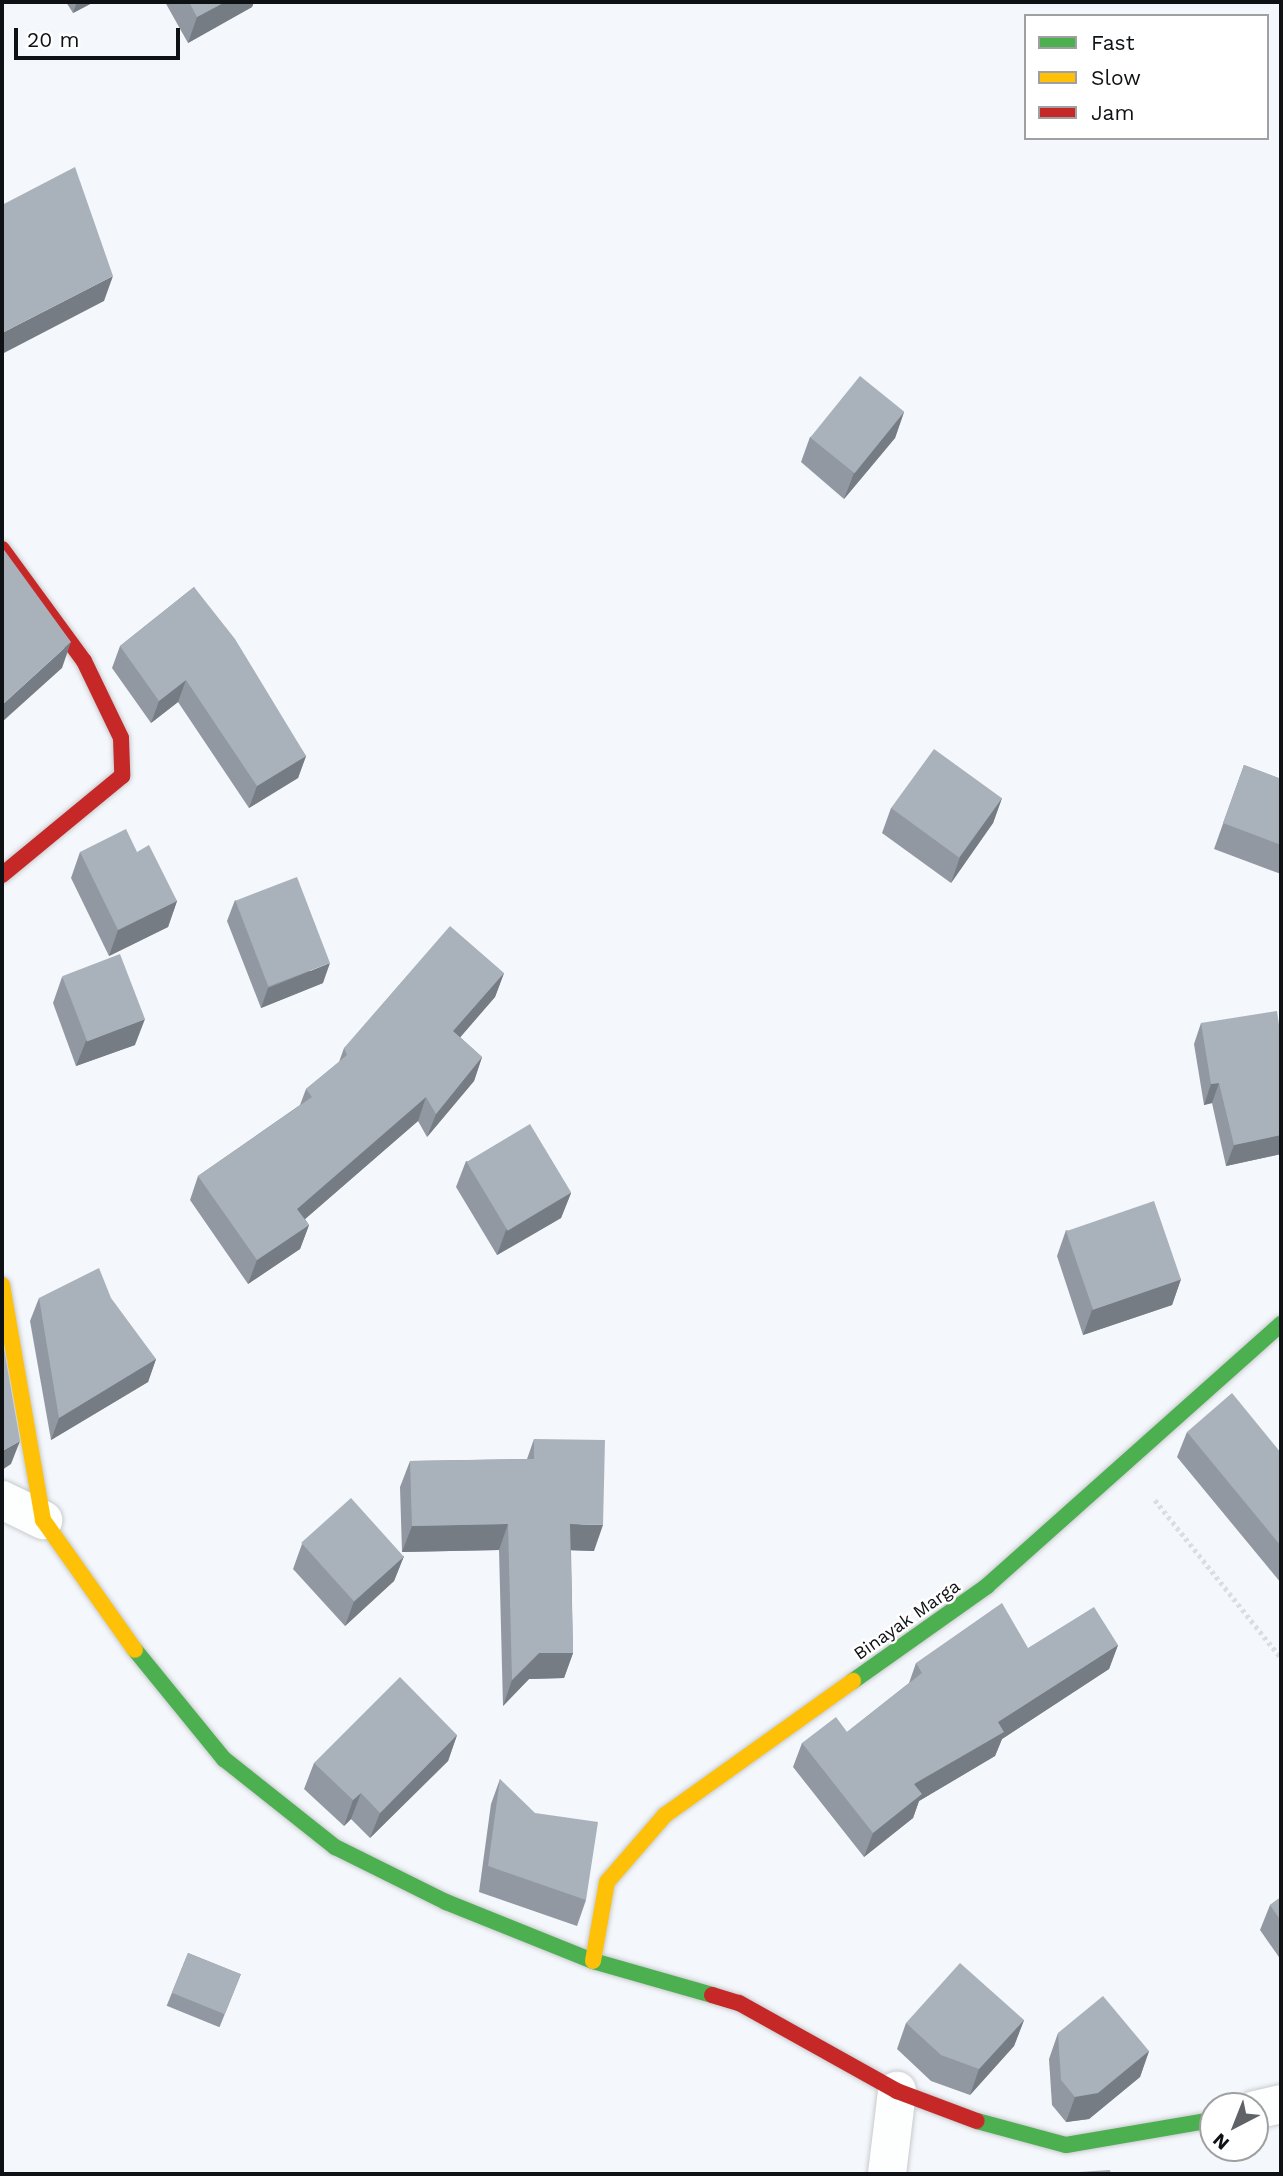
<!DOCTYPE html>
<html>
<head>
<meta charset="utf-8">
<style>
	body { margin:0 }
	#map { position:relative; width:1283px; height:2176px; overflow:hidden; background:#f4f7fb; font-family:"Work Sans",sans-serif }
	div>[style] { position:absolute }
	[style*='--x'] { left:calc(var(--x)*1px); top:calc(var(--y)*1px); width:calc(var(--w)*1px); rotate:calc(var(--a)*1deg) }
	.path>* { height:4.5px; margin-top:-2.25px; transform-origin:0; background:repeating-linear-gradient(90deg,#dcddde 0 3.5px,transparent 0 7px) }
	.roads { filter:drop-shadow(0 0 2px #c7cacd) drop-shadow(0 0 2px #c7cacd) }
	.street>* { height:38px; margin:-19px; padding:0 19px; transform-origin:19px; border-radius:19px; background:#fdfefe }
	.fast>* { height:16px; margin:-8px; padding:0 8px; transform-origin:8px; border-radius:8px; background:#4caf50 }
	.slow>* { height:16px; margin:-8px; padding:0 8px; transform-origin:8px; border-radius:8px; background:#ffc107 }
	.jam>* { height:16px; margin:-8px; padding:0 8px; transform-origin:8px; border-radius:8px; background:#c62828 }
	.wall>* { inset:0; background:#9198a1; transform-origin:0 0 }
	.shaded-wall>* { inset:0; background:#767c83 }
	.building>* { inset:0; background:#a9b1bb; transform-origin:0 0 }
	span { translate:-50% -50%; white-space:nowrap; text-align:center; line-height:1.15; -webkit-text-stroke:5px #fff; paint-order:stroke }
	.street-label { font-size:18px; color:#0f1215 }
	.frame { position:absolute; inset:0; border:4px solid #0f1215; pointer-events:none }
	.legend { position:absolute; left:1024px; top:14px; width:245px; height:126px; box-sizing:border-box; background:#fff; border:2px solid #9fa0a1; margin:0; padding:9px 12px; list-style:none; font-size:21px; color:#0f1215 }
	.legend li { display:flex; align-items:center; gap:14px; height:35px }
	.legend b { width:35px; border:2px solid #9fa0a1 }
	.north { position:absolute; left:1199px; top:2092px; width:70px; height:70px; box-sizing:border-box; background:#fff; border:2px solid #9fa0a1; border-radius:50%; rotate:222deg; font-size:19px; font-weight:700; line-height:28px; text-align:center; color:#0f1215 }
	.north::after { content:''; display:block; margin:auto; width:24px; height:32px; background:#5f6266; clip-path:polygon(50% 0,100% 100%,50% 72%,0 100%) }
	.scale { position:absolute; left:14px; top:28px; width:166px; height:32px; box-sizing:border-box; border:4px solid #0f1215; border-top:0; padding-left:9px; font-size:21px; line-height:24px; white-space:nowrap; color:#0f1215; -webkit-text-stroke:5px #fff; paint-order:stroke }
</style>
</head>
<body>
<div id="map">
	<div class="path">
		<i style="--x:1155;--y:1500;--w:202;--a:51.4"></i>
	</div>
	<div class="roads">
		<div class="street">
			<i style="--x:2;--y:1500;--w:46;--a:26"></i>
			<i style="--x:1255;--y:2110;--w:27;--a:-13"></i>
			<i style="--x:887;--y:2174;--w:84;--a:-83.1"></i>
		</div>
		<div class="fast">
			<i style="--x:135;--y:1650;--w:141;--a:50.8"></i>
			<i style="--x:224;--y:1759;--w:142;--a:38.4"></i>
			<i style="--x:335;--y:1847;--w:124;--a:26.4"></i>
			<i style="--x:446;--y:1902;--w:158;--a:21.9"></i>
			<i style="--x:593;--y:1961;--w:124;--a:15.9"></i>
			<i style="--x:853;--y:1681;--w:164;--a:-35.3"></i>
			<i style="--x:987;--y:1586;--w:394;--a:-41.7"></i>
			<i style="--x:977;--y:2121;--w:92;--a:15.1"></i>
			<i style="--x:1066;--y:2145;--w:149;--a:-9.7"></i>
		</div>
		<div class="slow">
			<i style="--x:2;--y:1285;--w:239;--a:80.1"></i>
			<i style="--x:43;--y:1520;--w:159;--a:54.7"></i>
			<i style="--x:593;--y:1961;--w:80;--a:-80"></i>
			<i style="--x:607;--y:1882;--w:89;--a:-49.1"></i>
			<i style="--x:665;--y:1815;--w:231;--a:-35.5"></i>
		</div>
		<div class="jam">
			<i style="--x:2;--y:549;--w:139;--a:53.8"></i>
			<i style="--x:84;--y:661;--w:85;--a:64.3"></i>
			<i style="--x:121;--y:738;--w:38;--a:88"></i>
			<i style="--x:122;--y:776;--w:156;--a:140.5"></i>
			<i style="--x:712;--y:1995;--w:28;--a:17"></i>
			<i style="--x:739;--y:2003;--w:181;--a:29.1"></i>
			<i style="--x:897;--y:2091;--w:85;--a:20.6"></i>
		</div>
	</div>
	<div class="wall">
		<i style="clip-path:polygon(66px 2px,94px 2px,73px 13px)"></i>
		<i style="clip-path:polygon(165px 2px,254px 2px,252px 7px,188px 43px)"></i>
		<i style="clip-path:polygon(904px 412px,895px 438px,844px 499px,801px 462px,810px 437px)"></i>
		<i style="clip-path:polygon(194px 587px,306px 756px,298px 778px,249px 808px,178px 702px,151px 723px,112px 668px,120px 646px)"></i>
		<i style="clip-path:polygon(1244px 765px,1281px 779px,1281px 874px,1214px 849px)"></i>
		<i style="clip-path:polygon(1002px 798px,993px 823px,951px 883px,882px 833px,891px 808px)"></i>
		<i style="clip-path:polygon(80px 852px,137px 852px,177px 901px,168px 927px,109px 956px,71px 878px)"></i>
		<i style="clip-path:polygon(235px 900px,323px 983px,261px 1008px,227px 921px)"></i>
		<i style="clip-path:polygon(504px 973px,495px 997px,460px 1037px,482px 1057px,474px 1081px,427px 1137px,418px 1121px,305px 1219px,309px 1225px,300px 1249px,248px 1284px,190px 1200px,198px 1176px,300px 1105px,306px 1089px,339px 1062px,344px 1048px)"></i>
		<i style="clip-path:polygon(62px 977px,135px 1045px,76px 1066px,53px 1003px)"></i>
		<i style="clip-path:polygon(1201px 1023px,1281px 1039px,1281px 1154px,1226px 1166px,1212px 1103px,1204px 1105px,1194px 1044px)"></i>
		<i style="clip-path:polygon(466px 1161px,571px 1193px,561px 1218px,497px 1255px,456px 1187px)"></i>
		<i style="clip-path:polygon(1066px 1230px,1181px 1279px,1172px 1305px,1083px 1335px,1057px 1256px)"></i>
		<i style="clip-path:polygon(39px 1298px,156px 1359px,148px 1382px,51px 1440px,30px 1321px)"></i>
		<i style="clip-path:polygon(1187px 1432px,1281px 1453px,1281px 1583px,1177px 1457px)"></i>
		<i style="clip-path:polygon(534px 1439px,594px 1551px,571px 1550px,573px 1653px,564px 1678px,529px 1679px,503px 1706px,499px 1550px,402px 1552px,400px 1487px,410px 1461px,527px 1459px)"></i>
		<i style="clip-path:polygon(302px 1544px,404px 1556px,394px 1581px,345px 1626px,293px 1569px)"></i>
		<i style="clip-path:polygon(1118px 1645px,1109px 1669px,1002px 1739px,995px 1756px,919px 1801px,913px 1818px,864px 1857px,793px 1767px,802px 1743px,847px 1732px,909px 1683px,916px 1663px,1028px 1648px)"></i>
		<i style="clip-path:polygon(457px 1735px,448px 1761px,370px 1838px,351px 1819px,344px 1826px,304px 1789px,314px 1763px)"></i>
		<i style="clip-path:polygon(500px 1779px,586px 1900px,577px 1926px,479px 1892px,491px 1804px)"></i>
		<i style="clip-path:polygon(1281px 1897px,1281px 1960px,1260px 1930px,1270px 1905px)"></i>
		<i style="left:188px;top:1953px;width:57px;height:57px;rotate:22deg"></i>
		<i style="clip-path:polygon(1024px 2020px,1014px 2046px,970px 2095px,931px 2081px,897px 2049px,906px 2023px)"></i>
		<i style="clip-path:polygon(1058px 2033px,1149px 2051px,1140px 2077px,1089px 2119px,1066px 2122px,1052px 2105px,1049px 2059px)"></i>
	</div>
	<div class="shaded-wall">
		<i style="clip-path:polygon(77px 2px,94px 2px,73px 13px)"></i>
		<i style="clip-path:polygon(225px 2px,254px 2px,252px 7px,188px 43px,197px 17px)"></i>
		<i style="clip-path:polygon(113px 276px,104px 301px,2px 354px,2px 333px)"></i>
		<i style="clip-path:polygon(904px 412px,895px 438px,844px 499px,854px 473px)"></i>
		<i style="clip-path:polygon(71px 642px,62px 668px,2px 722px,2px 705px)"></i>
		<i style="clip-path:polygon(186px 680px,178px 702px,151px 723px,159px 701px)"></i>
		<i style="clip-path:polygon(306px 756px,298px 778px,249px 808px,257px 786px)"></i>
		<i style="clip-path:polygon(1002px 798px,993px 823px,951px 883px,960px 857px)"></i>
		<i style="clip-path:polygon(177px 901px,168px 927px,109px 956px,118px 930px)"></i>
		<i style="clip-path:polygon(330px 963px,323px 983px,261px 1008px,268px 988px)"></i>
		<i style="clip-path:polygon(504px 973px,495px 997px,445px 1055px,453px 1031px)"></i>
		<i style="clip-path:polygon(145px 1019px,135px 1045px,76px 1066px,86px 1041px)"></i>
		<i style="clip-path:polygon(482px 1057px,474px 1081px,427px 1137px,436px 1114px)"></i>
		<i style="clip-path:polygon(1219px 1083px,1212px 1103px,1204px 1105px,1211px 1084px)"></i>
		<i style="clip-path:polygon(426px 1097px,418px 1121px,289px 1233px,297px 1209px)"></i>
		<i style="clip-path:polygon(1281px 1135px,1281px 1154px,1226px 1166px,1234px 1145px)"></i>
		<i style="clip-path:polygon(571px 1193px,561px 1218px,497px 1255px,506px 1230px)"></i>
		<i style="clip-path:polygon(309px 1225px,300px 1249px,248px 1284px,257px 1260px)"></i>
		<i style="clip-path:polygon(1181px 1279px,1172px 1305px,1083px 1335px,1092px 1310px)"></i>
		<i style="clip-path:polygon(156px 1359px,148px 1382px,51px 1440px,59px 1418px)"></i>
		<i style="clip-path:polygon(20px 1441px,11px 1464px,2px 1470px,2px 1457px,4px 1450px)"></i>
		<i style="clip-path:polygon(508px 1524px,499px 1550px,402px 1552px,412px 1526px)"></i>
		<i style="clip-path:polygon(570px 1524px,603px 1525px,594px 1551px,561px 1550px)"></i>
		<i style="clip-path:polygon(404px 1556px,394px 1581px,345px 1626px,354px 1601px)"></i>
		<i style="clip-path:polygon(1118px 1645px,1109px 1669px,1002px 1739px,995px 1756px,919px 1801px,913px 1818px,864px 1857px,873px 1833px,914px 1784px,998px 1722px)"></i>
		<i style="clip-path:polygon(539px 1653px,573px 1653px,564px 1678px,529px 1679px,503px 1706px,512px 1680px)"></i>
		<i style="clip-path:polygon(457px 1735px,448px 1761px,370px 1838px,380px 1813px)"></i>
		<i style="clip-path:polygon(361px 1793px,351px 1819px,344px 1826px,353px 1800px)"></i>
		<i style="clip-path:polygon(1024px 2020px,1014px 2046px,970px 2095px,979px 2069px)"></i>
		<i style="clip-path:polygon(1149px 2051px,1140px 2077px,1089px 2119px,1066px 2122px,1075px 2097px)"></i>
	</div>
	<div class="building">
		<i style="clip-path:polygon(189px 2px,225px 2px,197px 17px)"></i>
		<i style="clip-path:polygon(75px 167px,113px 276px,2px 333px,2px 205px)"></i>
		<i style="left:860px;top:376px;width:57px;height:79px;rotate:39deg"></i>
		<i style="clip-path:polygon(2px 547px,71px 642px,2px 705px)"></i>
		<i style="clip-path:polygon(194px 587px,235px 639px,306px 756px,257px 786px,186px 680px,159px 701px,120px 646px)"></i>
		<i style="left:934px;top:749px;width:84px;height:73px;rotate:36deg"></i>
		<i style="clip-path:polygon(1244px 765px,1281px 779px,1281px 845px,1223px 823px)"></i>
		<i style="clip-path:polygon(126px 829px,137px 852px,149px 845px,177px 901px,118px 930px,80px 852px)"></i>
		<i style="left:297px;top:877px;width:92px;height:66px;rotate:69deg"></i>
		<i style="clip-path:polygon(450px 926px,504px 973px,453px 1031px,482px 1057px,436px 1114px,426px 1097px,297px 1209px,309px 1225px,257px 1260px,198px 1176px,312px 1097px,306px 1089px,347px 1055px,344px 1048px)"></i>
		<i style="left:120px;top:954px;width:70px;height:62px;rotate:69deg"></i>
		<i style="clip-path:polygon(1277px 1011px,1281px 1039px,1281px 1135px,1234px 1145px,1219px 1083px,1211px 1084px,1201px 1023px)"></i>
		<i style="left:530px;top:1124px;width:80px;height:74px;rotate:59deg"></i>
		<i style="left:1154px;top:1201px;width:83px;height:93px;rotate:71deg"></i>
		<i style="clip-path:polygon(99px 1268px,111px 1298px,156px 1359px,59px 1418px,39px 1298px)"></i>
		<i style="clip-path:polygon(2px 1337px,20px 1441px,4px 1450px,2px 1443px)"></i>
		<i style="clip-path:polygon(1232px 1393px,1281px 1453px,1281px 1546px,1187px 1432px)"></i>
		<i style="clip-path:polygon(534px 1439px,605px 1440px,603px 1525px,570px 1524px,573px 1653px,539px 1653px,512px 1680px,508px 1524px,412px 1526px,410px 1461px,534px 1459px)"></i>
		<i style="left:351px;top:1498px;width:79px;height:67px;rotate:48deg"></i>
		<i style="clip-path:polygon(1002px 1603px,1028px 1648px,1094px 1607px,1118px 1645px,998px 1722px,1004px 1732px,914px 1784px,922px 1794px,873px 1833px,802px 1743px,836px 1717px,847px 1732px,922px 1673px,916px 1663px)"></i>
		<i style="clip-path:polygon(400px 1677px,457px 1735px,380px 1813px,361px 1793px,353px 1800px,314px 1763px)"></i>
		<i style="clip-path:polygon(500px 1779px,535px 1813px,598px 1822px,586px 1900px,488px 1866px)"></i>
		<i style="clip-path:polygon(1281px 1897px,1281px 1921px,1270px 1905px)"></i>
		<i style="left:188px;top:1953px;width:57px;height:43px;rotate:22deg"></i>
		<i style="clip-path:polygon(960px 1963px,1024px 2020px,979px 2069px,941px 2055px,906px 2023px)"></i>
		<i style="clip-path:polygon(1103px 1996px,1149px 2051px,1098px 2093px,1075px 2097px,1061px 2080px,1058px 2033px)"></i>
		<i style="clip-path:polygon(1110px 2170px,1111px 2174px,1063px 2174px,1063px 2173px)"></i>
		<i style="clip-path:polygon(1228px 2172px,1228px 2174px,1212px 2174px)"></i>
	</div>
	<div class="street-label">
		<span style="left:907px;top:1620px;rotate:-35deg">Binayak Marga</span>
	</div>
	<div class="frame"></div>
	<ul class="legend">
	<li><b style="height:9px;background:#4caf50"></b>Fast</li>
	<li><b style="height:9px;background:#ffc107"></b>Slow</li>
	<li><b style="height:9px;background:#c62828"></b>Jam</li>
	</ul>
	<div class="north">N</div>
	<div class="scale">20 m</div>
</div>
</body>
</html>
